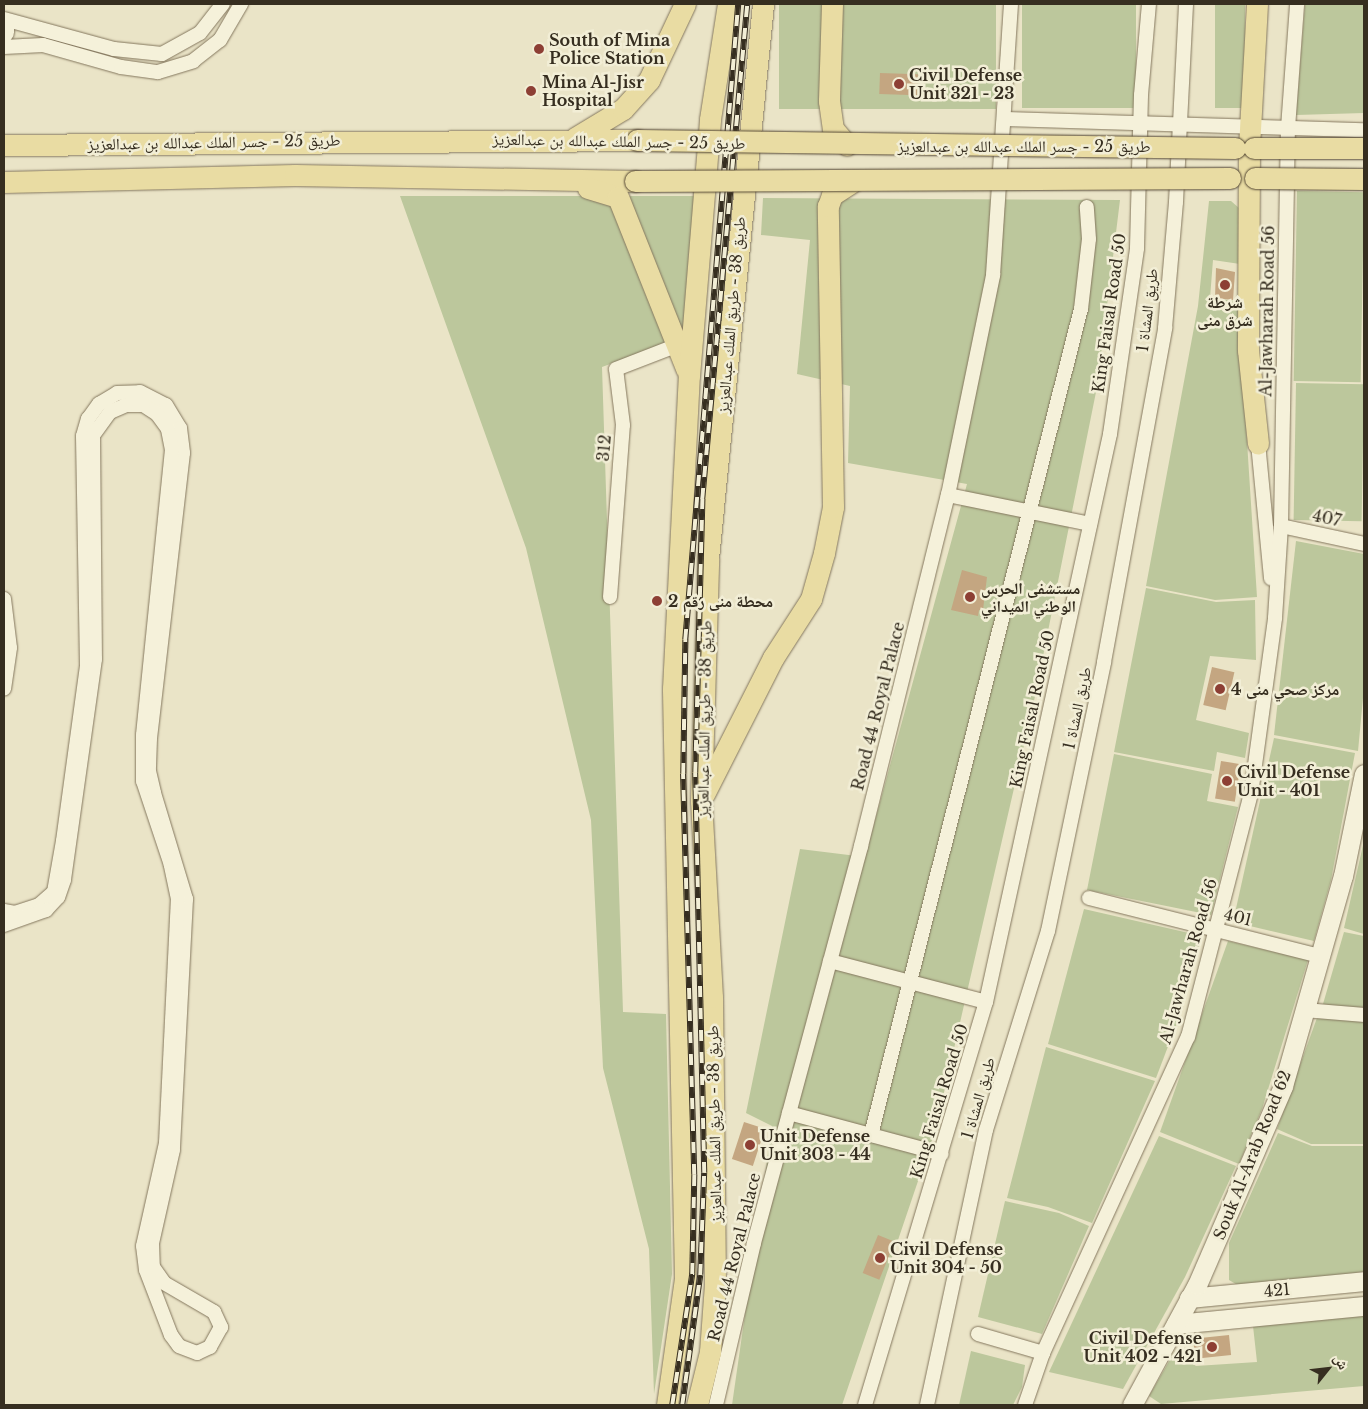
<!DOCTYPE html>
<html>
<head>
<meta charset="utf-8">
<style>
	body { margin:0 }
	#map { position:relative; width:1368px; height:1409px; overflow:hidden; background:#eae4c7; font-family:"Libre Baskerville","Noto Naskh Arabic",serif }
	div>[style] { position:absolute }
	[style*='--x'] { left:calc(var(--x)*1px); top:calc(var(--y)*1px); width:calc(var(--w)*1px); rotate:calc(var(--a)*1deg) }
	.green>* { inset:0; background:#bcc79c; transform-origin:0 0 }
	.building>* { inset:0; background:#c4a681; transform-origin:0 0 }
	.roads { filter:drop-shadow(0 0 1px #84775e) drop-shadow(0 0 1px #84775e) }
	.street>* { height:14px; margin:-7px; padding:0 7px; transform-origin:7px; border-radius:7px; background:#f5f1da }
	.secondary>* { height:19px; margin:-9.5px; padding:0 9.5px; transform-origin:9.5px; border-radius:9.5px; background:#f5f1da }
	.primary>* { height:21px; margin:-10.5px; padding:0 10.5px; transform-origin:10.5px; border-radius:10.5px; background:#e9dca3 }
	.rail>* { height:5.5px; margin-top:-2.75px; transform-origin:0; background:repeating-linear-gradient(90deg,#f2eed6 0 11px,#362e20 0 22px); box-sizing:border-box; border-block:1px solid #362e20 }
	.bridges { filter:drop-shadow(0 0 1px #524532) drop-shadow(0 0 1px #524532) }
	.primary-bridge>* { height:21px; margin:-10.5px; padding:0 10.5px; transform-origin:10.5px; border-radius:10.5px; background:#e9dca3 }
	.dots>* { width:14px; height:14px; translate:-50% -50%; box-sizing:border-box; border:2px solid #f2eed6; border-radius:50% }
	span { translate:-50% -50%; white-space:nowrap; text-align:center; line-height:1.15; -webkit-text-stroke:5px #f2eed6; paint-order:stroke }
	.poi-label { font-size:16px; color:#362e20; font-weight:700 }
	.left { translate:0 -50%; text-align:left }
	.right { translate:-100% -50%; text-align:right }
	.street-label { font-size:16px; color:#362e20 }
	.frame { position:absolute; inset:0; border:5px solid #362e20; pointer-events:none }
	.north { position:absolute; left:1303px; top:1344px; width:50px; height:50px; -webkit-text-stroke:4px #f2eed6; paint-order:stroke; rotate:61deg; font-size:14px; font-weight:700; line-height:20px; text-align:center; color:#362e20 }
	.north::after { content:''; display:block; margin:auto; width:18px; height:22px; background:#362e20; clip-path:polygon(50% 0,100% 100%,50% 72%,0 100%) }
</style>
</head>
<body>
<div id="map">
	<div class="green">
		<i style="left:779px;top:4px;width:217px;height:105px"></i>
		<i style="left:1022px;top:4px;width:114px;height:104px"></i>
		<i style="left:1215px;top:4px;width:30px;height:104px"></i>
		<i style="clip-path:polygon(1305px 4px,1364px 4px,1364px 113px,1296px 115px)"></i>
		<i style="left:1297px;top:191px;width:67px;height:190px;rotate:1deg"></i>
		<i style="clip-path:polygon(400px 196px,697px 196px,686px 336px,602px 367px,623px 1012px,666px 1014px,672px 1274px,654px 1394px,649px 1249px,603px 1068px,591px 820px,526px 548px)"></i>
		<i style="clip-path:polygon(763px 198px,1120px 200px,1097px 387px,1033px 706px,935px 1131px,842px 1405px,732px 1405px,772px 1126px,746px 1113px,800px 849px,865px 857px,967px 484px,848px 463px,850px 386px,797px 374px,810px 240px,761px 235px)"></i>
		<i style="clip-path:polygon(1209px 201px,1231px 201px,1239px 208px,1240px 264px,1213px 260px,1210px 298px,1238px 301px,1257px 597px,1215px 600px,1146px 586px,1198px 306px)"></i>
		<i style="left:1296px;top:383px;width:68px;height:137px;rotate:1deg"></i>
		<i style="clip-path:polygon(1296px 541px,1364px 554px,1364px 687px,1358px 751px,1274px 735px)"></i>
		<i style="clip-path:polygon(1146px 588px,1216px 602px,1255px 600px,1256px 660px,1210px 656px,1196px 720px,1249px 733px,1245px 758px,1217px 752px,1214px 771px,1114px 752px)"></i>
		<i style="clip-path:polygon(1274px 738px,1355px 753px,1331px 880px,1314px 941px,1233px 922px)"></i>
		<i style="clip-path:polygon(1114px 754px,1212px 774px,1207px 801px,1238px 807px,1211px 915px,1087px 890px)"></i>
		<i style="clip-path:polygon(1364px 841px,1364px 934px,1344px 928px)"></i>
		<i style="clip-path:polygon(1084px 909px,1202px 936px,1180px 1015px,1156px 1078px,1048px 1044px)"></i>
		<i style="clip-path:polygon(1344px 932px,1364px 936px,1364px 1014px,1323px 1004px)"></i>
		<i style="clip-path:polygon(1228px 941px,1308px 960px,1262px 1109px,1239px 1164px,1160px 1132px)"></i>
		<i style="clip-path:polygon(1318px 1015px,1364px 1021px,1364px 1144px,1311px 1144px,1277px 1129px)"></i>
		<i style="clip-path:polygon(1046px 1047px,1155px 1081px,1092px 1223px,1048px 1207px,1007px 1198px)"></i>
		<i style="clip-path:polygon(1278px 1133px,1312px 1146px,1364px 1146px,1364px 1272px,1241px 1287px,1229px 1280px,1229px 1243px)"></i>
		<i style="clip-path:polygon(1159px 1136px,1236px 1166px,1185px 1277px,1123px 1389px,1049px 1372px)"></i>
		<i style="clip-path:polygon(1005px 1201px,1059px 1213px,1089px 1226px,1042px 1334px,978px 1317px)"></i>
		<i style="clip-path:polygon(1364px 1314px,1364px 1386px,1161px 1404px,1149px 1396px,1175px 1351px,1196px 1366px,1257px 1362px,1253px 1326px)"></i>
		<i style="clip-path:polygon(971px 1351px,1025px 1365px,1022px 1387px,1013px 1405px,959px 1405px)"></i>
	</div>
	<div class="building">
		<i style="left:880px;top:73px;width:38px;height:21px;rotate:2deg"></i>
		<i style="clip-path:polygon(1216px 268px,1235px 272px,1233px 300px,1215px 298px)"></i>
		<i style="clip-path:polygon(962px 570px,987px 577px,983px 610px,979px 610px,978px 616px,951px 610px)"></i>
		<i style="left:1212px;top:667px;width:23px;height:39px;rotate:13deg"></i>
		<i style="left:1221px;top:761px;width:20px;height:38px;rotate:9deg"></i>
		<i style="left:744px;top:1122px;width:22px;height:39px;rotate:18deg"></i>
		<i style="left:878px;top:1235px;width:18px;height:41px;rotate:22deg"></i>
		<i style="left:1229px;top:1335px;width:20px;height:36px;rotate:84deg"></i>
	</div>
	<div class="roads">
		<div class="street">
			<i style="--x:4;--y:19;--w:114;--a:15.3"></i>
			<i style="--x:114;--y:49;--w:48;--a:5.9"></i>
			<i style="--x:162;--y:54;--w:43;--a:-28.9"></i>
			<i style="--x:200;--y:33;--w:37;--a:-52"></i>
			<i style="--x:4;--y:47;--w:39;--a:-3"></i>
			<i style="--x:43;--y:45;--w:81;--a:15.8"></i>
			<i style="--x:121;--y:67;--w:37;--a:8"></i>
			<i style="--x:158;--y:72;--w:37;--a:-17"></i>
			<i style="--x:193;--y:61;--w:34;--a:-38"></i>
			<i style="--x:220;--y:40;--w:42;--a:-59.7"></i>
			<i style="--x:1005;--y:119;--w:359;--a:1.8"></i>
			<i style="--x:1258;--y:443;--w:136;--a:84.5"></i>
			<i style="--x:948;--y:495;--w:145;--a:11.5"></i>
			<i style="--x:1281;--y:526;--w:85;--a:12.2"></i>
			<i style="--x:610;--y:597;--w:172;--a:-85.7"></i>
			<i style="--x:623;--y:425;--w:56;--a:-97.1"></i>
			<i style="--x:616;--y:369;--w:66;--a:-21.2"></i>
			<i style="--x:4;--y:599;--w:49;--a:83"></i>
			<i style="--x:10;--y:648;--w:41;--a:98.3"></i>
			<i style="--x:1089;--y:898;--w:238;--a:14.1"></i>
			<i style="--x:4;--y:911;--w:11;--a:10"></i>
			<i style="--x:15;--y:913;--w:25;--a:-18"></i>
			<i style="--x:39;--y:905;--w:20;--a:-41"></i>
			<i style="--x:54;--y:892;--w:52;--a:-80"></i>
			<i style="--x:63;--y:841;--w:178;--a:-82.2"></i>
			<i style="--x:87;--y:665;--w:229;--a:-91"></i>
			<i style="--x:83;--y:436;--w:18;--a:-74"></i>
			<i style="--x:88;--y:419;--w:19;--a:-54"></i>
			<i style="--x:99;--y:404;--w:21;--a:-31"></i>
			<i style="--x:117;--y:393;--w:23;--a:-2"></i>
			<i style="--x:140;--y:392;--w:29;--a:27"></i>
			<i style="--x:166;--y:405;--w:27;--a:59"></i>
			<i style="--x:180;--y:428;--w:25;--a:83"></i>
			<i style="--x:183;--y:453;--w:287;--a:96.6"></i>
			<i style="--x:150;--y:738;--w:33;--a:92"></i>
			<i style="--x:149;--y:771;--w:23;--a:77"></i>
			<i style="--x:154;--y:793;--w:111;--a:73.2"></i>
			<i style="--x:186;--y:899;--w:251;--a:93"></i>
			<i style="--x:173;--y:1150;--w:95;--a:102.7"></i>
			<i style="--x:152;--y:1243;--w:24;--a:88"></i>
			<i style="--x:153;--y:1267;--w:19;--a:55"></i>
			<i style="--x:164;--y:1283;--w:58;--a:30.1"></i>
			<i style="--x:214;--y:1312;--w:17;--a:65"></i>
			<i style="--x:221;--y:1327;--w:23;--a:119"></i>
			<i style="--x:210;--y:1347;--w:14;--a:155"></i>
			<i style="--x:197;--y:1353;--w:19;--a:-159"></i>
			<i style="--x:179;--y:1346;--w:14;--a:-126"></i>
			<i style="--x:171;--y:1335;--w:70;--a:-111"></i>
			<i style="--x:146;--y:1270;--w:24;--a:-97"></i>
			<i style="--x:143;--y:1246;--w:106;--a:-77.4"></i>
			<i style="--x:166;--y:1143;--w:244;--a:-87.2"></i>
			<i style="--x:178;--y:899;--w:35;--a:-102"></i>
			<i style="--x:171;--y:865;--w:89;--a:-108.4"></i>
			<i style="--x:143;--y:781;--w:46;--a:-90"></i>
			<i style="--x:143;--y:735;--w:286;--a:-84.2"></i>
			<i style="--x:172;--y:450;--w:21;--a:-101"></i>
			<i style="--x:168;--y:429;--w:19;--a:-126"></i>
			<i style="--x:157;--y:414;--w:17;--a:-147"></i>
			<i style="--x:143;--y:405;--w:17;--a:180"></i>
			<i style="--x:126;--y:405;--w:17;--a:156"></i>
			<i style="--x:110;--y:412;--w:29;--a:126"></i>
			<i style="--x:93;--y:435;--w:224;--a:89.5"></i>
			<i style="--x:95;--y:659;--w:223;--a:98"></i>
			<i style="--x:64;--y:880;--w:18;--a:109"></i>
			<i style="--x:58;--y:897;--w:18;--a:133"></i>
			<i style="--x:46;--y:910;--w:45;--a:160.3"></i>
			<i style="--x:830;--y:961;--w:161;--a:14.7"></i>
			<i style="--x:1305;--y:1010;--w:59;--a:4.8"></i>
			<i style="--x:789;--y:1113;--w:158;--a:15"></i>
			<i style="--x:871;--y:1135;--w:852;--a:-75.74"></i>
			<i style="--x:1081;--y:309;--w:70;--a:-83.5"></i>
			<i style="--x:1089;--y:239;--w:32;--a:-94"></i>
			<i style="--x:978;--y:1334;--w:68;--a:16.3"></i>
			<i style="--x:716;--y:1405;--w:166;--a:-76.8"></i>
			<i style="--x:754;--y:1243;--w:411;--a:-74.9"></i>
			<i style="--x:861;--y:846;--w:362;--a:-76.1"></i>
			<i style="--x:948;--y:495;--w:225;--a:-78.4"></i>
			<i style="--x:993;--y:275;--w:272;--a:-86.2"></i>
			<i style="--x:865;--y:1405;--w:421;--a:-73.3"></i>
			<i style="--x:986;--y:1002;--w:581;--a:-77.68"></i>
			<i style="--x:1110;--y:434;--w:188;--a:-81.7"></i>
			<i style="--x:1137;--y:248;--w:153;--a:-88.5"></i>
			<i style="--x:1141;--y:95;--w:91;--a:-85"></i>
			<i style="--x:927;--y:1405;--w:281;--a:-77.9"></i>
			<i style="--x:986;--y:1130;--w:208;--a:-72.7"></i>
			<i style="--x:1048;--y:931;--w:275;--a:-78.2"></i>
			<i style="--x:1104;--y:662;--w:340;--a:-79.6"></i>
			<i style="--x:1165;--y:328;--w:126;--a:-85"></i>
			<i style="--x:1176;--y:202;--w:198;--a:-87.1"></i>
			<i style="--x:1025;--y:1405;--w:55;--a:-70.9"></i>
			<i style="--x:1043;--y:1353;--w:348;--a:-65.4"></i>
			<i style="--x:1188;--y:1037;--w:251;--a:-75.5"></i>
			<i style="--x:1251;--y:794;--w:178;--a:-82.2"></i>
			<i style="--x:1275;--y:618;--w:92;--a:-86.3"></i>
			<i style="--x:1281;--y:526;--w:398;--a:-89"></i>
			<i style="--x:1288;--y:128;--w:124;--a:-85.8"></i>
		</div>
		<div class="secondary">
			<i style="--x:4;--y:25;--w:7;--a:90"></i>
			<i style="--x:1189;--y:1298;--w:176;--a:-5.5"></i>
			<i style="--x:1176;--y:1324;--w:189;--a:-5.5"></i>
			<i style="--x:1132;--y:1405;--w:136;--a:-61.6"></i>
			<i style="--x:1197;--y:1285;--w:217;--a:-66.6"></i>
			<i style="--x:1283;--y:1086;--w:218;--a:-74.1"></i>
			<i style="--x:1343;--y:876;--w:104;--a:-78.4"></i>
		</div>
		<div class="primary">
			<i style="--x:832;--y:4;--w:97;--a:91.8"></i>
			<i style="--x:829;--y:101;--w:28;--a:82"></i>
			<i style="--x:833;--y:129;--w:21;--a:49"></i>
			<i style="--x:1257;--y:4;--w:144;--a:93.2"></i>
			<i style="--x:1249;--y:148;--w:202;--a:90.3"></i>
			<i style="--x:1248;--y:350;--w:94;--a:83.9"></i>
			<i style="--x:575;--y:138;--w:56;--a:-31.1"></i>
			<i style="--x:623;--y:109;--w:39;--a:-48"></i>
			<i style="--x:649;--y:80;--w:84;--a:-64.7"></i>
			<i style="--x:4;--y:145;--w:633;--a:-0.45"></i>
			<i style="--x:4;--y:182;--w:291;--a:-1.4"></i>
			<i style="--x:295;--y:175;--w:340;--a:1"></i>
			<i style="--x:588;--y:188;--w:31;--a:17"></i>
			<i style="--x:618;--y:197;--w:186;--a:68.3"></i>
			<i style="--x:704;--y:794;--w:153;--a:-63.1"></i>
			<i style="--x:773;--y:658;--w:70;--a:-57.2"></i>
			<i style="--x:811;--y:599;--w:48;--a:-74.2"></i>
			<i style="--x:824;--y:553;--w:47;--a:-78.9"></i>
			<i style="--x:833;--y:507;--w:301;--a:-91"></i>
			<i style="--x:828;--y:206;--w:12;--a:-70"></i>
			<i style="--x:832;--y:195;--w:24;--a:-33"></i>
			<i style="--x:667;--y:1405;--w:128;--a:-81.9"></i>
			<i style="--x:685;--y:1278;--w:589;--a:-91.17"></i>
			<i style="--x:673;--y:689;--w:313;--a:-87.1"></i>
			<i style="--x:689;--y:376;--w:258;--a:-85.3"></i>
			<i style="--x:710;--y:119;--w:116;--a:-81.1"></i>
			<i style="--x:697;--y:1405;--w:55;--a:-76.2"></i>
			<i style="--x:710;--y:1352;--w:68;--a:-85.8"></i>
			<i style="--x:715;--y:1284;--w:287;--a:-90.6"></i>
			<i style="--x:712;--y:997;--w:196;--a:-93.2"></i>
			<i style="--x:701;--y:801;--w:243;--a:-88.3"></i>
			<i style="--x:708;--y:558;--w:557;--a:-84.33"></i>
		</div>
	</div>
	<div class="rail">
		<i style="--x:672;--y:1405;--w:133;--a:-81.3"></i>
		<i style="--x:692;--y:1274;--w:99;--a:-88.8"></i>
		<i style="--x:694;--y:1175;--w:401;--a:-91.6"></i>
		<i style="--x:683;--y:774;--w:134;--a:-89.1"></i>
		<i style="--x:685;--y:640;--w:638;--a:-85.24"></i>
		<i style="--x:682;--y:1405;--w:131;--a:-82.1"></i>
		<i style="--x:700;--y:1275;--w:102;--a:-87.8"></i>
		<i style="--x:704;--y:1173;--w:400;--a:-91.3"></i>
		<i style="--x:695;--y:773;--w:274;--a:-88.5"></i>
		<i style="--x:702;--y:499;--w:497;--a:-84.8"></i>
	</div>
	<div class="bridges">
		<div class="primary-bridge">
			<i style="--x:637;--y:140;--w:598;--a:0.77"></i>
			<i style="--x:1254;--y:148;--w:110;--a:0"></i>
			<i style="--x:1255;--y:178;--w:109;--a:0.5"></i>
			<i style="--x:635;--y:181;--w:595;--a:-0.29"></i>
		</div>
	</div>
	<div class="dots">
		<i style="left:539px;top:49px;background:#8d3f34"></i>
		<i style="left:899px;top:84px;background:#8d3f34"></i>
		<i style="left:531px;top:91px;background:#8d3f34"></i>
		<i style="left:1225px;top:285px;background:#8d3f34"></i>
		<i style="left:970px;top:597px;background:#8d3f34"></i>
		<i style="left:657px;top:601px;background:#8d3f34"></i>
		<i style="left:1220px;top:689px;background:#8d3f34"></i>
		<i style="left:1227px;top:781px;background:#8d3f34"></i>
		<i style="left:750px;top:1145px;background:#8d3f34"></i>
		<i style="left:880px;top:1258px;background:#8d3f34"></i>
		<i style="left:1212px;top:1347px;background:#8d3f34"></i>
	</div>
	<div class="poi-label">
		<span class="left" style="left:549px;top:49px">South of Mina<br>Police Station</span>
		<span class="left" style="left:909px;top:84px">Civil Defense<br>Unit 321 - 23</span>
		<span class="left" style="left:542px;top:91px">Mina Al-Jisr<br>Hospital</span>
		<span style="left:1225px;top:311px">شرطة<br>شرق منى</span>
		<span class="left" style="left:981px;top:597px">مستشفى الحرس<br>الوطني الميداني</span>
		<span class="left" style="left:668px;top:601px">محطة منى رقم 2</span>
		<span class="left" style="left:1231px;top:689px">مركز صحي منى 4</span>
		<span class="left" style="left:1237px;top:781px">Civil Defense<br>Unit - 401</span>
		<span class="left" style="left:760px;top:1145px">Unit Defense<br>Unit 303 - 44</span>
		<span class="left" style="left:890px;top:1258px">Civil Defense<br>Unit 304 - 50</span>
		<span class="right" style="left:1202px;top:1347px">Civil Defense<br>Unit 402 - 421</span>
	</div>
	<div class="street-label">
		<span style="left:619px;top:141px;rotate:1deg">طريق 25 - جسر الملك عبدالله بن عبدالعزيز</span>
		<span style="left:214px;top:142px;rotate:-1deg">طريق 25 - جسر الملك عبدالله بن عبدالعزيز</span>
		<span style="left:1024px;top:146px">طريق 25 - جسر الملك عبدالله بن عبدالعزيز</span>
		<span style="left:1147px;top:310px;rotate:-83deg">طريق المشاة 1</span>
		<span style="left:1267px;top:311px;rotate:-89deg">Al-Jawharah Road 56</span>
		<span style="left:1109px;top:313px;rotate:-82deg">King Faisal Road 50</span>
		<span style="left:731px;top:315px;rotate:-85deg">طريق 38 - طريق الملك عبدالعزيز</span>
		<span style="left:604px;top:448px;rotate:-85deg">312</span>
		<span style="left:1327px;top:518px;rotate:12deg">407</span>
		<span style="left:878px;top:706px;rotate:-76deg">Road 44 Royal Palace</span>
		<span style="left:1077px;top:708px;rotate:-78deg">طريق المشاة 1</span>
		<span style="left:1032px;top:709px;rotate:-78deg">King Faisal Road 50</span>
		<span style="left:704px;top:719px;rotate:-89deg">طريق 38 - طريق الملك عبدالعزيز</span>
		<span style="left:1238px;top:917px;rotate:14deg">401</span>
		<span style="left:1188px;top:961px;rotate:-74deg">Al-Jawharah Road 56</span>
		<span style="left:978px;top:1098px;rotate:-74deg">طريق المشاة 1</span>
		<span style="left:939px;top:1101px;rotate:-73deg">King Faisal Road 50</span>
		<span style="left:714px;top:1124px;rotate:-91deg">طريق 38 - طريق الملك عبدالعزيز</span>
		<span style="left:1252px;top:1155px;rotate:-68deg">Souk Al-Arab Road 62</span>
		<span style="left:734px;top:1257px;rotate:-76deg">Road 44 Royal Palace</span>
		<span style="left:1277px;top:1290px;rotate:-5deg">421</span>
	</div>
	<div class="frame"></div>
	<div class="north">ش</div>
</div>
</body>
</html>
